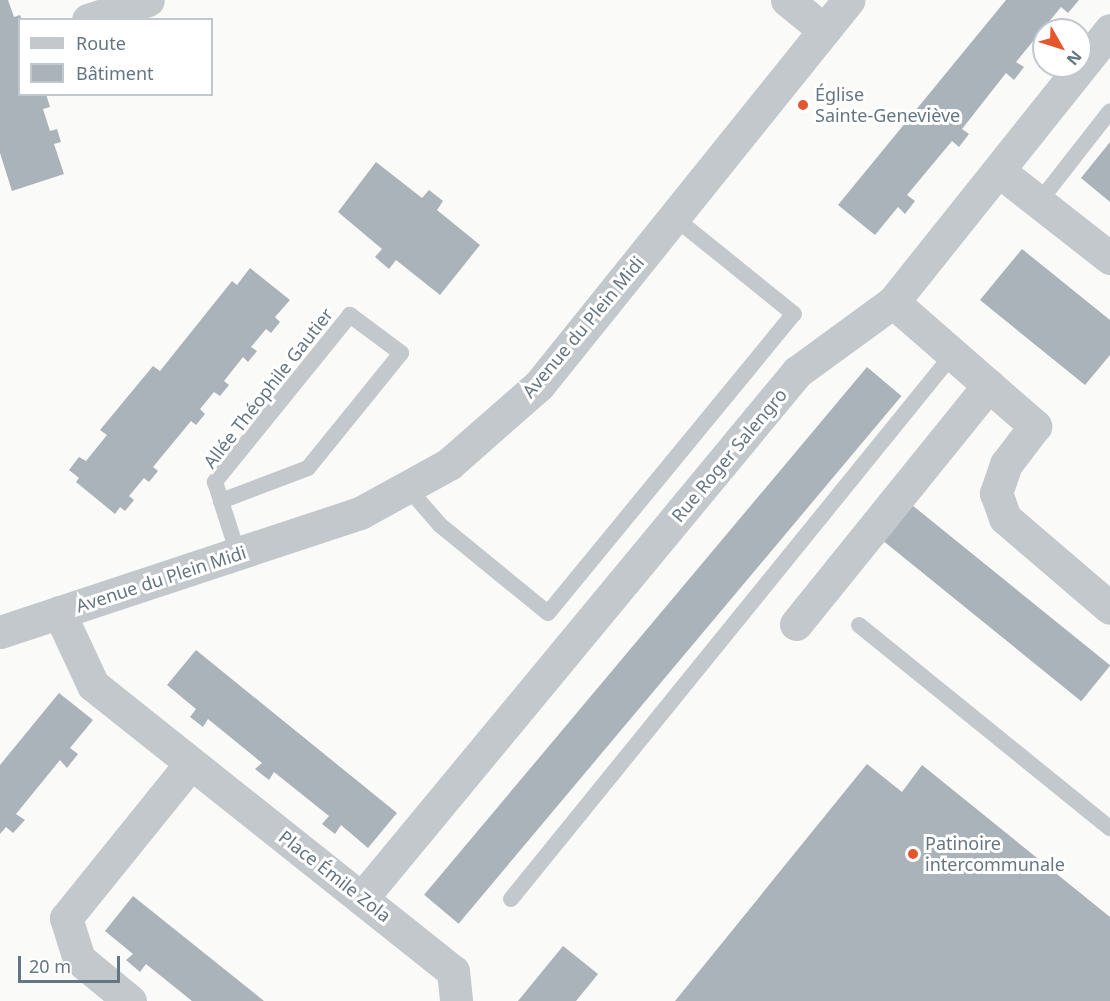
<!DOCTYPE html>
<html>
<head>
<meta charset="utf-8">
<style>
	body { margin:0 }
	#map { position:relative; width:1110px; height:1001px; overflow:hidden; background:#fafaf8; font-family:"Noto Sans",sans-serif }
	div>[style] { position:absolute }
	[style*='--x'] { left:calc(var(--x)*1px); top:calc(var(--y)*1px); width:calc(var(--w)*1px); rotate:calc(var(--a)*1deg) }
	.building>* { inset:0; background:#aab3b9; transform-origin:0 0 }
	.lane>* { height:16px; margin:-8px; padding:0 8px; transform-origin:8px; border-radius:8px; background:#c3c8cc }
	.street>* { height:33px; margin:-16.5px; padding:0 16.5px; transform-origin:16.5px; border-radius:16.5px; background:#c3c8cc }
	.dots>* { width:16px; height:16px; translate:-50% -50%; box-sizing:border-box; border:3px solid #fff; border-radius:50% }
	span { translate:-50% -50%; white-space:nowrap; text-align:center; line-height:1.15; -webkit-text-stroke:6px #fff; paint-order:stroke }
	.poi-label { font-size:18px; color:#657683 }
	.left { translate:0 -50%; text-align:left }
	.street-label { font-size:18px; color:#657683 }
	.legend { position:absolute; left:18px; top:18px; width:195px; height:78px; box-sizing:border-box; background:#fff; border:2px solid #c1c8cd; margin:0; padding:8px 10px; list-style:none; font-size:18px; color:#657683 }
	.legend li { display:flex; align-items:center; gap:12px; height:30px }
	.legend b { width:30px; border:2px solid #c1c8cd }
	.north { position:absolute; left:1032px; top:18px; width:60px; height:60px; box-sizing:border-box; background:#fff; border:2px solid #c1c8cd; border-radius:50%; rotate:129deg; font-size:16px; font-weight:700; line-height:24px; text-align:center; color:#657683 }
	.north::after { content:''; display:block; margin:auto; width:21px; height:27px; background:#e4572e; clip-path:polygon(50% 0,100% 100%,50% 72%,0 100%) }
	.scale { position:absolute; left:18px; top:956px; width:102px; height:27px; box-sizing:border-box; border:3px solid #657683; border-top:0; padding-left:8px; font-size:18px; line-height:21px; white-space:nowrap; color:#657683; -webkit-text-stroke:4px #fff; paint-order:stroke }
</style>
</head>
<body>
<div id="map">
	<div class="building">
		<i style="clip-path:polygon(0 0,8px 0,14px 17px,20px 15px,22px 20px,20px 20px,18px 31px,20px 94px,46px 94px,50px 107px,43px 109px,50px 131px,57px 129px,61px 142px,54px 144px,64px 174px,12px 191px,0 153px)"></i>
		<i style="clip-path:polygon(1006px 0,1079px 0,1068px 13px,1061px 7px,1016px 62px,1024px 67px,1014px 80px,1006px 73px,962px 129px,969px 134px,959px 147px,952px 141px,907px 195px,915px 201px,905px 214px,898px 207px,875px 235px,838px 205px)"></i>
		<i style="clip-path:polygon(1110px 142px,1110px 202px,1081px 178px)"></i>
		<i style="clip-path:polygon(376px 162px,422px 198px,429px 190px,443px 201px,437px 210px,480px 245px,440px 295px,396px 260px,389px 269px,375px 257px,382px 249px,338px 212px)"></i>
		<i style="clip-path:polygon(1022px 249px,1110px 320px,1110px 355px,1085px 385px,980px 300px)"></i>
		<i style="clip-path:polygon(250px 268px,290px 300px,275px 317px,280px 322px,271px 333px,266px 329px,251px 347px,257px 351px,248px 362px,243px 357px,224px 381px,229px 385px,220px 396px,214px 392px,200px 409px,205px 414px,196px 425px,191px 421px,153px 467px,158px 471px,149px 482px,144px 478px,129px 496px,134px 500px,125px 511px,120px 507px,115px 514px,76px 482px,79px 478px,69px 470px,79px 457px,86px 461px,107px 435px,100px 430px,153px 366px,160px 371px,232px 281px,237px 285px)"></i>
		<i style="left:867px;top:367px;width:45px;height:689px;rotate:40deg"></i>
		<i style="left:912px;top:505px;width:255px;height:46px;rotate:39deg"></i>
		<i style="clip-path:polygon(196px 650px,397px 813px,368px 848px,341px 825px,335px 834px,322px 824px,329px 816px,274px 772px,269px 780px,255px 769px,262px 763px,208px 719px,203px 727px,190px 717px,196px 709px,167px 685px)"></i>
		<i style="clip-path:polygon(59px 693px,93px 720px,70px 748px,78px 754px,67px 768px,60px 760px,16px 814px,25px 820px,13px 833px,6px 827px,0 834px,0 765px)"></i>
		<i style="clip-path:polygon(867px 764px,902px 792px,922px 765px,1110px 917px,1110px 1001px,675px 1001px)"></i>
		<i style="clip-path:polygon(133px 896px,264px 1001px,192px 1001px,146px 964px,140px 972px,126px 960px,133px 954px,105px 931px)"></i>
		<i style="clip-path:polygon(563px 946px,598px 974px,576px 1001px,518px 1001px)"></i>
	</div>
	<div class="lane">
		<i style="--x:1039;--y:202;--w:115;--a:-52"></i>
		<i style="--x:407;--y:487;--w:50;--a:49"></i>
		<i style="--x:440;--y:525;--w:139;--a:39.2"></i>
		<i style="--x:548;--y:613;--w:387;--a:-50.6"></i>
		<i style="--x:794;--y:314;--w:153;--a:-141.1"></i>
		<i style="--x:221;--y:501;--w:93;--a:-20.8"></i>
		<i style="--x:308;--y:468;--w:148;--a:-51"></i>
		<i style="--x:401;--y:353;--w:64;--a:-143.3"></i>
		<i style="--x:350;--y:315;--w:215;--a:129"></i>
		<i style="--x:215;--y:482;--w:20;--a:72"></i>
		<i style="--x:221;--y:501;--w:56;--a:72.2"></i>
		<i style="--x:859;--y:625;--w:323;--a:39"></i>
		<i style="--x:511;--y:899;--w:702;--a:-50.96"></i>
	</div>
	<div class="street">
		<i style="--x:787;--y:0;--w:48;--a:39"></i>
		<i style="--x:88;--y:20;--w:63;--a:-18.4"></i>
		<i style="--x:999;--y:171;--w:141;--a:38.1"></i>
		<i style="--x:893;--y:302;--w:189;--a:41.1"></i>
		<i style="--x:1035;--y:426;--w:48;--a:127.3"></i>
		<i style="--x:1006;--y:464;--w:31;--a:109"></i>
		<i style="--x:996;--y:493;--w:27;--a:70"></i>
		<i style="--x:1005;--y:518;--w:138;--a:40.6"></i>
		<i style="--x:59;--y:612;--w:81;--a:65"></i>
		<i style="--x:93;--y:685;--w:460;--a:38.5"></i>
		<i style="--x:453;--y:971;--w:30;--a:84"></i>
		<i style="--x:796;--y:624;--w:307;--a:-51.1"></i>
		<i style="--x:0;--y:632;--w:379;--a:-18.3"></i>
		<i style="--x:360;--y:513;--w:102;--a:-28.8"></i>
		<i style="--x:449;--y:464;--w:120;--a:-41.3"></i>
		<i style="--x:539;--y:385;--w:494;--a:-51.2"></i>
		<i style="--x:362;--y:898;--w:683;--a:-50.41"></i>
		<i style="--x:797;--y:372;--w:119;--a:-36.1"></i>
		<i style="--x:893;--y:302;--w:348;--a:-51.4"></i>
		<i style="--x:130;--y:1001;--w:66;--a:-140.5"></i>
		<i style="--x:79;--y:959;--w:43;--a:-107.6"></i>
		<i style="--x:66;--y:918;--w:199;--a:-51.1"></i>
	</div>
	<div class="dots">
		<i style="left:803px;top:105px;background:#e4572e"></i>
		<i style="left:913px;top:854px;background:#e4572e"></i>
	</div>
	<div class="poi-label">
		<span class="left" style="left:815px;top:105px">Église<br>Sainte-Geneviève</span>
		<span class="left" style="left:925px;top:854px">Patinoire<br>intercommunale</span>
	</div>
	<div class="street-label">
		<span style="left:583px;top:327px;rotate:-50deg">Avenue du Plein Midi</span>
		<span style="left:268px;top:388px;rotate:-52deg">Allée Théophile Gautier</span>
		<span style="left:729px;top:455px;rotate:-50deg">Rue Roger Salengro</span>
		<span style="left:161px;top:579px;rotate:-18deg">Avenue du Plein Midi</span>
		<span style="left:335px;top:876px;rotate:38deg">Place Émile Zola</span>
	</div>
	<ul class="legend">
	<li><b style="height:8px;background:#c3c8cc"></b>Route</li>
	<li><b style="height:16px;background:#aab3b9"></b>Bâtiment</li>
	</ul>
	<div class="north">N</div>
	<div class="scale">20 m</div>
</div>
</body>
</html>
